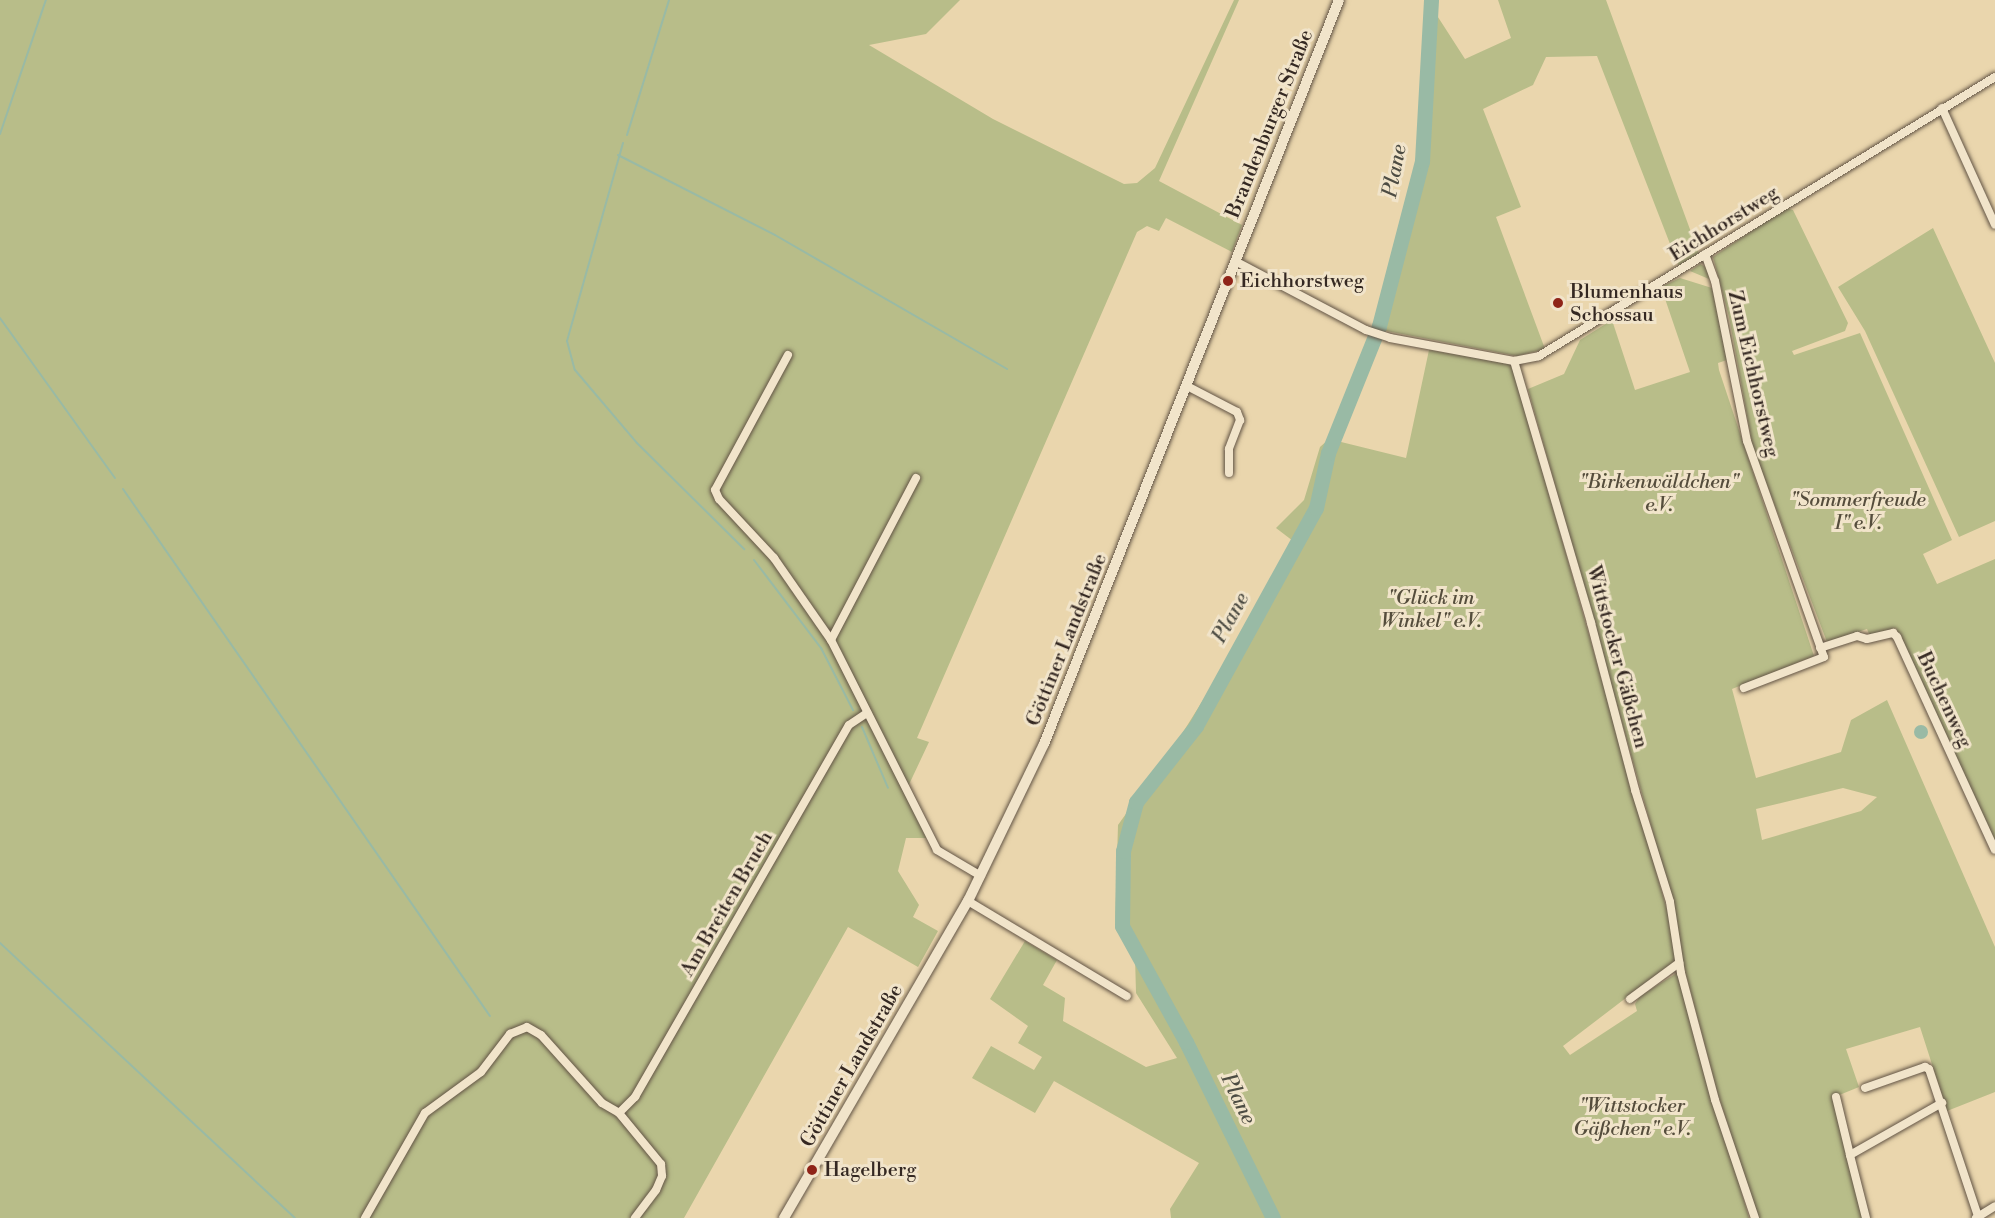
<!DOCTYPE html>
<html>
<head>
<meta charset="utf-8">
<style>
	body { margin:0 }
	#map { position:relative; width:1995px; height:1218px; overflow:hidden; background:#ead6ad; font-family:"Libre Bodoni",serif }
	div>[style] { position:absolute }
	[style*='--x'] { left:calc(var(--x)*1px); top:calc(var(--y)*1px); width:calc(var(--w)*1px); rotate:calc(var(--a)*1deg) }
	.green>* { inset:0; background:#b8bd89 }
	.water>* { inset:0; background:#99baa5 }
	.round { border-radius:50% }
	.stream>* { height:2px; margin:-1px; padding:0 1px; transform-origin:1px; border-radius:1px; background:#99baa5 }
	.river>* { height:15px; margin:-7.5px; padding:0 7.5px; transform-origin:7.5px; border-radius:7.5px; background:#99baa5 }
	.roads { filter:drop-shadow(0 0 2px #625445) drop-shadow(0 0 2px #625445) }
	.street>* { height:8px; margin:-4px; padding:0 4px; transform-origin:4px; border-radius:4px; background:#f1e4ca }
	.secondary>* { height:10px; margin:-5px; padding:0 5px; transform-origin:5px; border-radius:5px; background:#f1e4ca }
	.dots>* { width:16px; height:16px; translate:-50% -50%; box-sizing:border-box; border:3px solid #f1e4ca; border-radius:50% }
	span { translate:-50% -50%; white-space:nowrap; text-align:center; line-height:1.15; -webkit-text-stroke:6px #f1e4ca; paint-order:stroke }
	.street-label { font-size:20px; color:#342822 }
	.poi-label { font-size:20px; color:#342822 }
	.left { translate:0 -50%; text-align:left }
	.park-label { font-size:20px; color:#554d3c; font-style:italic }
	.water-label { font-size:21px; color:#4d4c43; font-style:italic }
</style>
</head>
<body>
<div id="map">
	<div class="green">
		<i style="clip-path:polygon(0 0,960px 0,926px 34px,869px 45px,993px 119px,1124px 184px,1137px 183px,1155px 168px,1234px 0,1239px 0,1159px 181px,1242px 225px,1232px 252px,1166px 218px,1159px 231px,1147px 226px,1137px 232px,917px 738px,929px 742px,905px 793px,927px 838px,906px 838px,898px 871px,919px 905px,913px 917px,938px 931px,918px 967px,848px 927px,684px 1218px,0 1218px)"></i>
		<i style="clip-path:polygon(1427px 0,1465px 59px,1511px 38px,1498px 0,1606px 0,1699px 254px,1679px 267px,1597px 56px,1546px 57px,1533px 85px,1483px 109px,1521px 207px,1496px 217px,1545px 349px,1517px 356px,1376px 329px,1421px 160px)"></i>
		<i style="clip-path:polygon(1786px 208px,1793px 210px,1848px 323px,1845px 331px,1792px 351px,1794px 355px,1860px 333px,1952px 540px,1923px 554px,1937px 584px,1995px 559px,1995px 845px,1896px 628px,1870px 636px,1867px 629px,1827px 642px,1753px 448px,1729px 317px,1713px 257px)"></i>
		<i style="clip-path:polygon(1933px 228px,1995px 363px,1995px 521px,1959px 537px,1865px 331px,1838px 287px)"></i>
		<i style="clip-path:polygon(1700px 264px,1708px 268px,1709px 279px,1690px 271px)"></i>
		<i style="clip-path:polygon(evenodd,1680px 278px,1712px 288px,1727px 360px,1718px 363px,1719px 370px,1814px 656px,1732px 689px,1756px 778px,1841px 752px,1851px 720px,1887px 700px,1995px 947px,1995px 1092px,1947px 1111px,1920px 1027px,1846px 1049px,1859px 1087px,1832px 1098px,1863px 1218px,1758px 1218px,1717px 1091px,1681px 955px,1672px 900px,1528px 389px,1564px 374px,1580px 340px,1612px 320px,1635px 390px,1690px 372px,1661px 287px,1680px 278px,1843px 788px,1877px 797px,1861px 811px,1762px 840px,1756px 809px,1843px 788px)"></i>
		<i style="clip-path:polygon(1429px 350px,1512px 364px,1674px 935px,1676px 957px,1673px 962px,1563px 1046px,1570px 1055px,1637px 1011px,1635px 1004px,1640px 996px,1677px 973px,1749px 1218px,1171px 1218px,1170px 1209px,1199px 1163px,1054px 1081px,1035px 1113px,972px 1078px,991px 1046px,1034px 1070px,1042px 1057px,1018px 1043px,1028px 1026px,990px 999px,1025px 941px,1057px 960px,1043px 985px,1065px 998px,1063px 1021px,1146px 1067px,1177px 1058px,1136px 993px,1135px 957px,1123px 929px,1115px 928px,1118px 825px,1175px 745px,1243px 636px,1293px 541px,1276px 528px,1304px 500px,1320px 447px,1329px 439px,1406px 458px)"></i>
	</div>
	<div class="water">
		<i class="round" style="left:1914px;top:725px;width:14px;height:14px"></i>
	</div>
	<div class="stream">
		<i style="--x:0;--y:134;--w:142;--a:-71.1"></i>
		<i style="--x:627;--y:135;--w:141;--a:-72.7"></i>
		<i style="--x:623;--y:143;--w:206;--a:105.8"></i>
		<i style="--x:567;--y:341;--w:30;--a:75"></i>
		<i style="--x:575;--y:370;--w:96;--a:49.7"></i>
		<i style="--x:637;--y:443;--w:151;--a:44.7"></i>
		<i style="--x:618;--y:155;--w:176;--a:27"></i>
		<i style="--x:775;--y:235;--w:268;--a:30"></i>
		<i style="--x:0;--y:318;--w:197;--a:54.3"></i>
		<i style="--x:123;--y:489;--w:642;--a:55.15"></i>
		<i style="--x:754;--y:560;--w:111;--a:52.7"></i>
		<i style="--x:821;--y:648;--w:70;--a:62.7"></i>
		<i style="--x:862;--y:727;--w:66;--a:66.9"></i>
		<i style="--x:0;--y:943;--w:403;--a:43"></i>
	</div>
	<div class="river">
		<i style="--x:1273;--y:1218;--w:196;--a:-116.3"></i>
		<i style="--x:1186;--y:1042;--w:132;--a:-118.9"></i>
		<i style="--x:1122;--y:926;--w:75;--a:-89.2"></i>
		<i style="--x:1123;--y:851;--w:51;--a:-75.1"></i>
		<i style="--x:1136;--y:802;--w:97;--a:-51.7"></i>
		<i style="--x:1196;--y:726;--w:249;--a:-61.2"></i>
		<i style="--x:1316;--y:508;--w:56;--a:-77.7"></i>
		<i style="--x:1328;--y:453;--w:137;--a:-68.1"></i>
		<i style="--x:1379;--y:326;--w:171;--a:-75.4"></i>
		<i style="--x:1422;--y:161;--w:161;--a:-86.8"></i>
	</div>
	<div class="roads">
		<div class="street">
			<i style="--x:1942;--y:108;--w:128;--a:65.6"></i>
			<i style="--x:1705;--y:254;--w:29;--a:70"></i>
			<i style="--x:1715;--y:281;--w:163;--a:78.7"></i>
			<i style="--x:1747;--y:441;--w:229;--a:70.4"></i>
			<i style="--x:1824;--y:657;--w:86;--a:158.8"></i>
			<i style="--x:1235;--y:261;--w:148;--a:27.8"></i>
			<i style="--x:1366;--y:330;--w:25;--a:18"></i>
			<i style="--x:1390;--y:338;--w:126;--a:10.5"></i>
			<i style="--x:1514;--y:361;--w:25;--a:-11"></i>
			<i style="--x:1539;--y:356;--w:535;--a:-31.46"></i>
			<i style="--x:788;--y:355;--w:153;--a:118.4"></i>
			<i style="--x:715;--y:490;--w:10;--a:66"></i>
			<i style="--x:719;--y:499;--w:81;--a:47"></i>
			<i style="--x:774;--y:558;--w:100;--a:55.2"></i>
			<i style="--x:831;--y:640;--w:235;--a:63.2"></i>
			<i style="--x:937;--y:850;--w:51;--a:30.6"></i>
			<i style="--x:1514;--y:361;--w:273;--a:73.6"></i>
			<i style="--x:1591;--y:623;--w:173;--a:75.2"></i>
			<i style="--x:1635;--y:790;--w:117;--a:72.6"></i>
			<i style="--x:1670;--y:902;--w:72;--a:81.2"></i>
			<i style="--x:1681;--y:973;--w:131;--a:75"></i>
			<i style="--x:1715;--y:1100;--w:125;--a:71.3"></i>
			<i style="--x:1187;--y:386;--w:56;--a:27.5"></i>
			<i style="--x:1237;--y:412;--w:9;--a:69"></i>
			<i style="--x:1240;--y:420;--w:31;--a:111"></i>
			<i style="--x:1229;--y:449;--w:24;--a:90"></i>
			<i style="--x:831;--y:640;--w:183;--a:-62.3"></i>
			<i style="--x:1820;--y:648;--w:39;--a:-18"></i>
			<i style="--x:1857;--y:636;--w:10;--a:17"></i>
			<i style="--x:1867;--y:639;--w:27;--a:-13"></i>
			<i style="--x:1893;--y:633;--w:6;--a:45"></i>
			<i style="--x:1897;--y:637;--w:234;--a:65.3"></i>
			<i style="--x:968;--y:901;--w:185;--a:30.9"></i>
			<i style="--x:1630;--y:999;--w:61;--a:-36.3"></i>
			<i style="--x:1865;--y:1088;--w:64;--a:-19.3"></i>
			<i style="--x:1925;--y:1067;--w:4;--a:27"></i>
			<i style="--x:1929;--y:1069;--w:155;--a:71.6"></i>
			<i style="--x:1836;--y:1097;--w:60;--a:76.4"></i>
			<i style="--x:619;--y:1113;--w:23;--a:-45"></i>
			<i style="--x:635;--y:1097;--w:429;--a:-60.1"></i>
			<i style="--x:849;--y:725;--w:22;--a:-34"></i>
			<i style="--x:365;--y:1218;--w:121;--a:-60.3"></i>
			<i style="--x:425;--y:1113;--w:69;--a:-36.2"></i>
			<i style="--x:481;--y:1072;--w:48;--a:-52.7"></i>
			<i style="--x:510;--y:1034;--w:18;--a:-22"></i>
			<i style="--x:527;--y:1027;--w:16;--a:30"></i>
			<i style="--x:541;--y:1035;--w:91;--a:48.1"></i>
			<i style="--x:602;--y:1103;--w:20;--a:30"></i>
			<i style="--x:619;--y:1113;--w:66;--a:50.5"></i>
			<i style="--x:661;--y:1164;--w:12;--a:85"></i>
			<i style="--x:662;--y:1176;--w:15;--a:113"></i>
			<i style="--x:656;--y:1190;--w:35;--a:127"></i>
			<i style="--x:1866;--y:1218;--w:65;--a:-104.3"></i>
			<i style="--x:1850;--y:1155;--w:106;--a:-29.5"></i>
			<i style="--x:1976;--y:1218;--w:22;--a:-32"></i>
		</div>
		<div class="secondary">
			<i style="--x:784;--y:1218;--w:367;--a:-59.9"></i>
			<i style="--x:968;--y:901;--w:174;--a:-64.2"></i>
			<i style="--x:1044;--y:744;--w:800;--a:-68.37"></i>
		</div>
	</div>
	<div class="dots">
		<i style="left:1228px;top:281px;background:#8f2418"></i>
		<i style="left:1558px;top:303px;background:#8f2418"></i>
		<i style="left:812px;top:1170px;background:#8f2418"></i>
	</div>
	<div class="street-label">
		<span style="left:1270px;top:124px;rotate:-68deg">Brandenburger Straße</span>
		<span style="left:1724px;top:224px;rotate:-32deg">Eichhorstweg</span>
		<span style="left:1753px;top:374px;rotate:77deg">Zum Eichhorstweg</span>
		<span style="left:1067px;top:640px;rotate:-68deg">Göttiner Landstraße</span>
		<span style="left:1617px;top:657px;rotate:75deg">Wittstocker Gäßchen</span>
		<span style="left:1944px;top:700px;rotate:65deg">Buchenweg</span>
		<span style="left:727px;top:904px;rotate:-60deg">Am Breiten Bruch</span>
		<span style="left:852px;top:1066px;rotate:-60deg">Göttiner Landstraße</span>
	</div>
	<div class="poi-label">
		<span class="left" style="left:1240px;top:281px">Eichhorstweg</span>
		<span class="left" style="left:1570px;top:304px">Blumenhaus<br>Schossau</span>
		<span class="left" style="left:824px;top:1170px">Hagelberg</span>
	</div>
	<div class="park-label">
		<span style="left:1659px;top:494px">"Birkenwäldchen"<br>e.V.</span>
		<span style="left:1858px;top:512px">"Sommerfreude<br>I" e.V.</span>
		<span style="left:1431px;top:610px">"Glück im<br>Winkel" e.V.</span>
		<span style="left:1632px;top:1118px">"Wittstocker<br>Gäßchen" e.V.</span>
	</div>
	<div class="water-label">
		<span style="left:1395px;top:171px;rotate:-79deg">Plane</span>
		<span style="left:1231px;top:618px;rotate:-61deg">Plane</span>
		<span style="left:1238px;top:1099px;rotate:64deg">Plane</span>
	</div>
</div>
</body>
</html>
